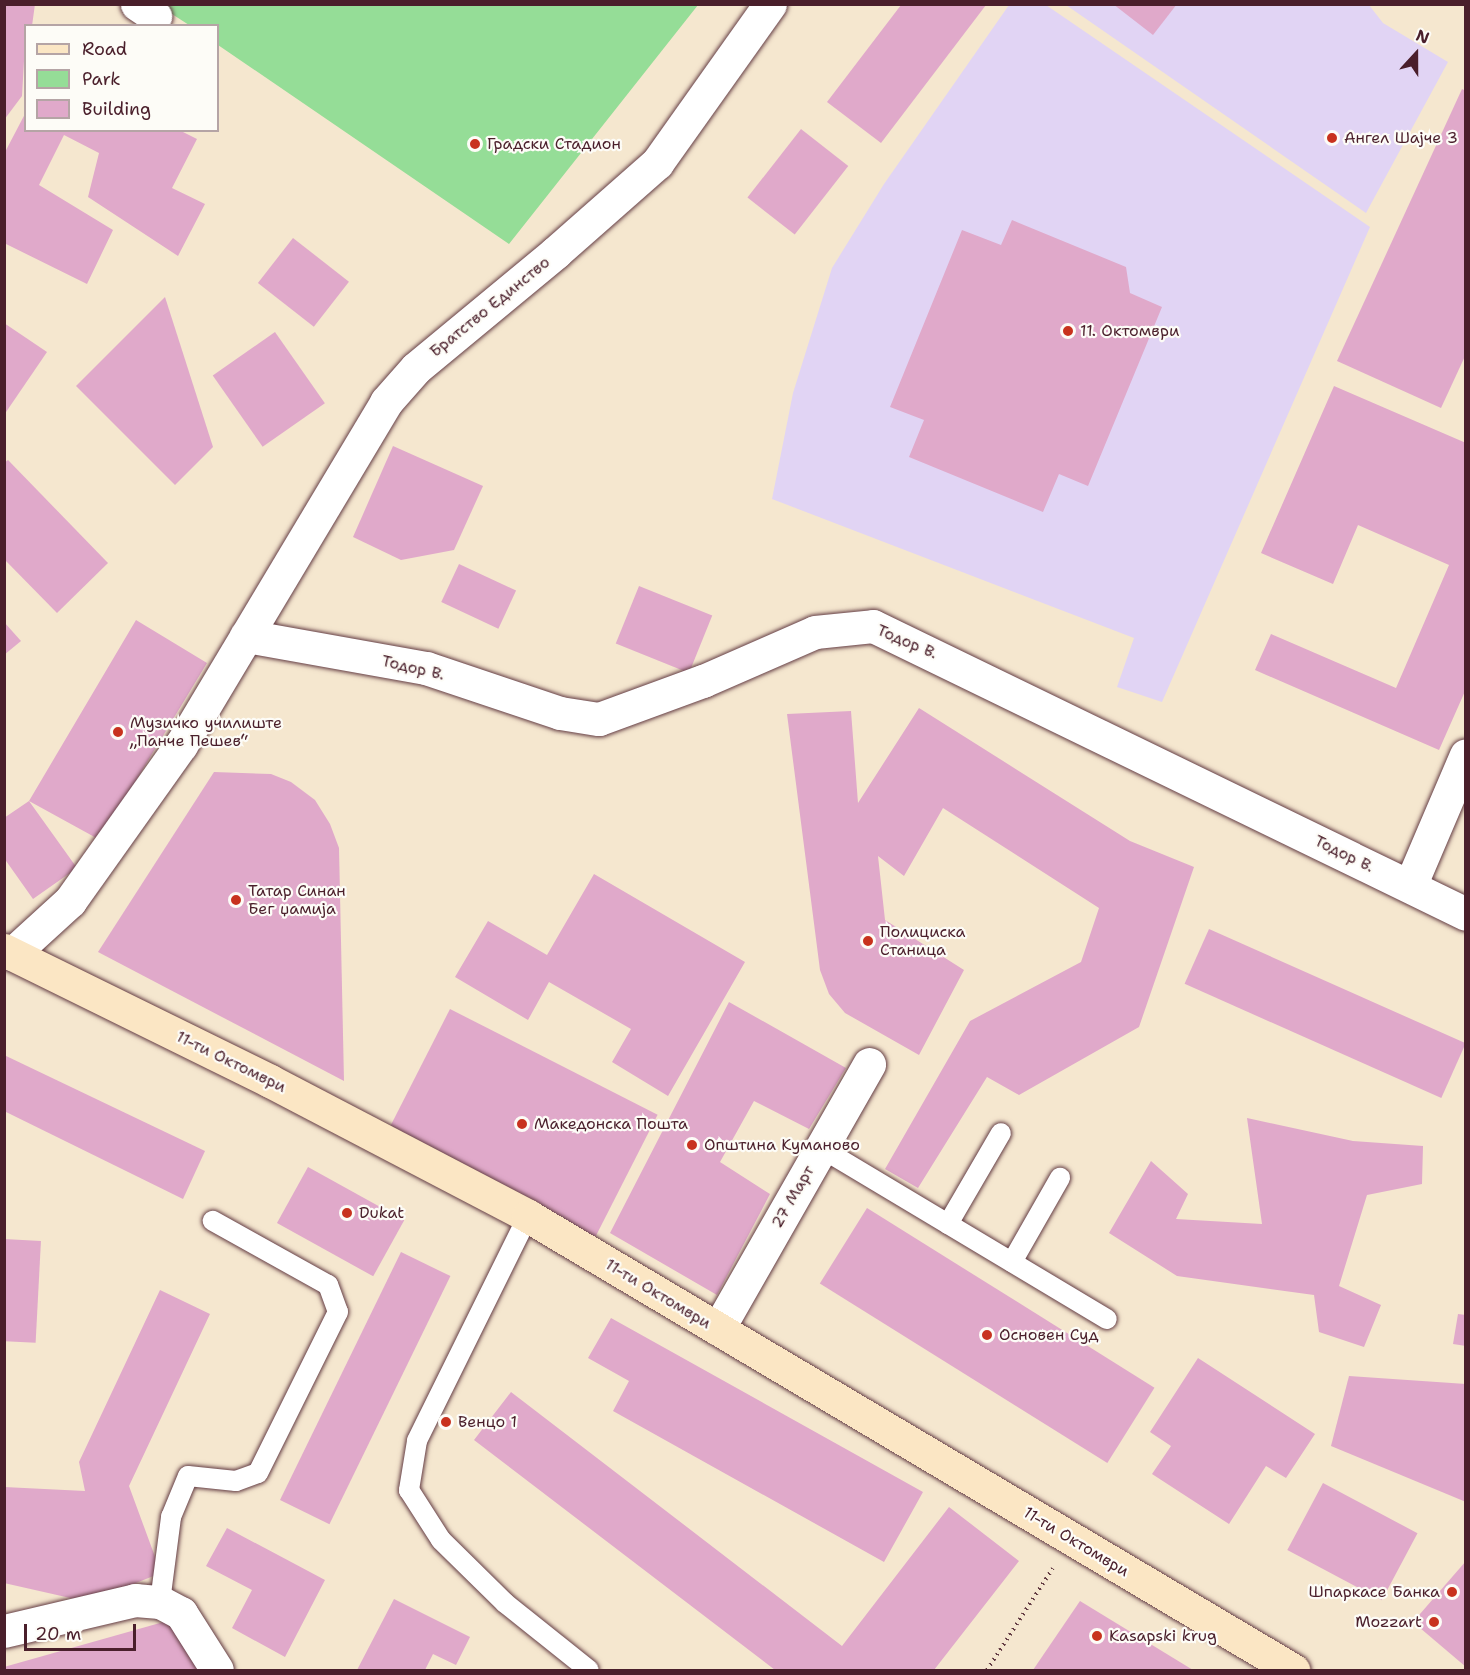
<!DOCTYPE html>
<html>
<head>
<meta charset="utf-8">
<style>
	body { margin:0 }
	#map { position:relative; width:1470px; height:1675px; overflow:hidden; background:#f5e7cf; font-family:"Shantell Sans",sans-serif }
	div>[style] { position:absolute }
	[style*='--x'] { left:calc(var(--x)*1px); top:calc(var(--y)*1px); width:calc(var(--w)*1px); rotate:calc(var(--a)*1deg) }
	.built>* { inset:0; background:#e1d4f4 }
	.green>* { inset:0; background:#95dd97 }
	.building>* { inset:0; background:#e0a9ca; transform-origin:0 0 }
	.path>* { height:4px; margin-top:-2px; transform-origin:0; background:repeating-linear-gradient(90deg,#643d44 0 1.5px,transparent 0 6px) }
	.roads { filter:drop-shadow(0 0 2px #643d44) drop-shadow(0 0 2px #643d44) }
	.lane>* { height:20px; margin:-10px; padding:0 10px; transform-origin:10px; border-radius:10px; background:#fff }
	.street>* { height:33px; margin:-16.5px; padding:0 16.5px; transform-origin:16.5px; border-radius:16.5px; background:#fff }
	.secondary>* { height:33px; margin:-16.5px; padding:0 16.5px; transform-origin:16.5px; border-radius:16.5px; background:#fbe6c4 }
	.dots>* { width:16px; height:16px; translate:-50% -50%; box-sizing:border-box; border:3px solid #fdfcf7; border-radius:50% }
	span { translate:-50% -50%; white-space:nowrap; text-align:center; line-height:1.15; -webkit-text-stroke:4.5px #fdfcf7; paint-order:stroke }
	.poi-label { font-size:16px; color:#4a1f2b }
	.left { translate:0 -50%; text-align:left }
	.right { translate:-100% -50%; text-align:right }
	.street-label { font-size:16px; color:#4a1f2b }
	.frame { position:absolute; inset:0; border:6px solid #4a1f2b; pointer-events:none }
	.legend { position:absolute; left:24px; top:24px; width:195px; height:108px; box-sizing:border-box; background:#fdfcf7; border:2px solid #b5a4a5; margin:0; padding:8px 10px; list-style:none; font-size:18px; color:#4a1f2b }
	.legend li { display:flex; align-items:center; gap:12px; height:30px }
	.legend b { width:30px; border:2px solid #b5a4a5 }
	.north { position:absolute; left:1386px; top:24px; width:60px; height:60px; -webkit-text-stroke:4px #fdfcf7; paint-order:stroke; rotate:21deg; font-size:16px; font-weight:700; line-height:24px; text-align:center; color:#4a1f2b }
	.north::after { content:''; display:block; margin:auto; width:21px; height:27px; background:#4a1f2b; clip-path:polygon(50% 0,100% 100%,50% 72%,0 100%) }
	.scale { position:absolute; left:24px; top:1624px; width:112px; height:27px; box-sizing:border-box; border:3px solid #4a1f2b; border-top:0; padding-left:8px; font-size:18px; line-height:21px; white-space:nowrap; color:#4a1f2b; -webkit-text-stroke:4px #fdfcf7; paint-order:stroke }
</style>
</head>
<body>
<div id="map">
	<div class="built">
		<i style="clip-path:polygon(1009px 5px,1046px 5px,1370px 227px,1162px 702px,1117px 687px,1134px 638px,772px 499px,793px 393px,832px 268px,884px 184px)"></i>
		<i style="clip-path:polygon(1066px 5px,1369px 5px,1383px 23px,1448px 62px,1366px 213px)"></i>
	</div>
	<div class="green">
		<i style="clip-path:polygon(158px 5px,698px 5px,509px 244px,218px 45px,218px 26px,189px 25px)"></i>
	</div>
	<div class="building">
		<i style="clip-path:polygon(4px 4px,35px 4px,32px 26px,26px 26px,22px 96px,4px 120px)"></i>
		<i style="clip-path:polygon(1113px 4px,1177px 4px,1153px 35px)"></i>
		<i style="clip-path:polygon(901px 5px,986px 5px,881px 143px,827px 102px)"></i>
		<i style="clip-path:polygon(1462px 89px,1466px 91px,1466px 354px,1441px 408px,1337px 361px)"></i>
		<i style="clip-path:polygon(26px 112px,26px 130px,179px 130px,197px 139px,172px 188px,205px 204px,178px 256px,88px 197px,99px 153px,64px 135px,39px 185px,113px 230px,87px 284px,4px 243px,4px 154px)"></i>
		<i style="left:801px;top:129px;width:60px;height:87px;rotate:38deg"></i>
		<i style="clip-path:polygon(1012px 220px,1126px 267px,1130px 293px,1162px 307px,1088px 486px,1059px 474px,1043px 512px,909px 457px,924px 420px,890px 407px,962px 230px,1001px 245px)"></i>
		<i style="left:293px;top:238px;width:71px;height:57px;rotate:38deg"></i>
		<i style="clip-path:polygon(165px 297px,213px 447px,175px 485px,76px 386px)"></i>
		<i style="clip-path:polygon(4px 323px,47px 352px,4px 415px)"></i>
		<i style="left:275px;top:332px;width:87px;height:76px;rotate:55deg"></i>
		<i style="clip-path:polygon(1334px 386px,1466px 443px,1466px 689px,1439px 750px,1255px 670px,1271px 634px,1396px 688px,1449px 565px,1358px 525px,1333px 584px,1261px 553px)"></i>
		<i style="clip-path:polygon(393px 446px,483px 486px,454px 550px,401px 560px,353px 537px)"></i>
		<i style="clip-path:polygon(8px 460px,108px 563px,57px 613px,4px 559px,4px 463px)"></i>
		<i style="left:459px;top:564px;width:63px;height:42px;rotate:25deg"></i>
		<i style="left:639px;top:586px;width:79px;height:62px;rotate:22deg"></i>
		<i style="clip-path:polygon(136px 620px,207px 663px,100px 840px,29px 801px,77px 868px,33px 899px,4px 858px,4px 818px,29px 801px)"></i>
		<i style="clip-path:polygon(4px 622px,21px 641px,4px 655px)"></i>
		<i style="clip-path:polygon(919px 708px,1130px 841px,1194px 867px,1139px 1027px,1019px 1095px,987px 1077px,918px 1188px,885px 1169px,970px 1021px,1081px 962px,1099px 908px,943px 808px,904px 876px,878px 856px,885px 920px,964px 970px,919px 1055px,845px 1013px,829px 994px,820px 970px,787px 714px,851px 711px,858px 803px)"></i>
		<i style="clip-path:polygon(214px 772px,271px 774px,291px 782px,315px 800px,330px 824px,339px 848px,344px 1081px,98px 952px)"></i>
		<i style="clip-path:polygon(594px 874px,745px 962px,668px 1096px,612px 1062px,631px 1029px,549px 982px,528px 1020px,455px 977px,488px 921px,547px 955px)"></i>
		<i style="left:1209px;top:929px;width:281px;height:60px;rotate:24deg"></i>
		<i style="clip-path:polygon(729px 1002px,846px 1068px,809px 1129px,754px 1101px,720px 1162px,770px 1194px,717px 1295px,610px 1233px)"></i>
		<i style="left:450px;top:1009px;width:233px;height:138px;rotate:27deg"></i>
		<i style="clip-path:polygon(4px 1055px,205px 1151px,183px 1199px,4px 1111px)"></i>
		<i style="clip-path:polygon(1247px 1118px,1353px 1141px,1423px 1146px,1422px 1184px,1367px 1195px,1339px 1286px,1381px 1305px,1364px 1347px,1319px 1332px,1314px 1295px,1177px 1276px,1109px 1233px,1151px 1161px,1188px 1194px,1176px 1219px,1262px 1224px)"></i>
		<i style="left:308px;top:1167px;width:110px;height:64px;rotate:29deg"></i>
		<i style="left:867px;top:1208px;width:339px;height:89px;rotate:32deg"></i>
		<i style="left:4px;top:1239px;width:37px;height:102px;rotate:3deg"></i>
		<i style="left:401px;top:1252px;width:55px;height:276px;rotate:26deg"></i>
		<i style="clip-path:polygon(160px 1290px,210px 1314px,129px 1486px,161px 1573px,88px 1602px,4px 1583px,4px 1487px,85px 1491px,79px 1462px)"></i>
		<i style="clip-path:polygon(1458px 1314px,1466px 1315px,1466px 1346px,1453px 1344px)"></i>
		<i style="clip-path:polygon(611px 1318px,923px 1492px,884px 1562px,613px 1411px,629px 1381px,588px 1358px)"></i>
		<i style="clip-path:polygon(1198px 1358px,1315px 1434px,1286px 1478px,1266px 1466px,1229px 1524px,1152px 1474px,1171px 1446px,1150px 1432px)"></i>
		<i style="clip-path:polygon(1349px 1376px,1466px 1384px,1466px 1502px,1331px 1446px)"></i>
		<i style="clip-path:polygon(511px 1392px,842px 1646px,949px 1507px,1019px 1561px,934px 1670px,775px 1670px,474px 1440px)"></i>
		<i style="left:1323px;top:1483px;width:107px;height:76px;rotate:28deg"></i>
		<i style="clip-path:polygon(227px 1528px,325px 1580px,285px 1657px,232px 1628px,252px 1590px,206px 1566px)"></i>
		<i style="clip-path:polygon(1466px 1561px,1466px 1667px,1413px 1622px)"></i>
		<i style="clip-path:polygon(394px 1599px,470px 1637px,456px 1665px,433px 1654px,425px 1670px,357px 1670px)"></i>
		<i style="clip-path:polygon(1080px 1601px,1193px 1670px,1033px 1670px)"></i>
		<i style="clip-path:polygon(167px 1621px,202px 1670px,4px 1670px,4px 1667px)"></i>
	</div>
	<div class="path">
		<i style="--x:987;--y:1670;--w:121;--a:-57.1"></i>
	</div>
	<div class="roads">
		<div class="lane">
			<i style="--x:821;--y:1148;--w:333;--a:30.9"></i>
			<i style="--x:528;--y:1216;--w:251;--a:116.3"></i>
			<i style="--x:417;--y:1441;--w:50;--a:99.3"></i>
			<i style="--x:409;--y:1490;--w:59;--a:57.4"></i>
			<i style="--x:441;--y:1540;--w:90;--a:44.5"></i>
			<i style="--x:505;--y:1603;--w:107;--a:38.6"></i>
			<i style="--x:948;--y:1224;--w:105;--a:-59.8"></i>
			<i style="--x:1012;--y:1262;--w:97;--a:-60.3"></i>
			<i style="--x:160;--y:1602;--w:86;--a:-82.6"></i>
			<i style="--x:171;--y:1517;--w:44;--a:-67.5"></i>
			<i style="--x:188;--y:1476;--w:48;--a:5.9"></i>
			<i style="--x:236;--y:1481;--w:23;--a:-20"></i>
			<i style="--x:258;--y:1473;--w:180;--a:-63.6"></i>
			<i style="--x:338;--y:1312;--w:29;--a:-110"></i>
			<i style="--x:328;--y:1285;--w:132;--a:-150.9"></i>
		</div>
		<div class="street">
			<i style="--x:137;--y:4;--w:22;--a:34"></i>
			<i style="--x:246;--y:636;--w:183;--a:10.1"></i>
			<i style="--x:426;--y:668;--w:141;--a:18.6"></i>
			<i style="--x:560;--y:713;--w:39;--a:9"></i>
			<i style="--x:599;--y:719;--w:111;--a:-20.1"></i>
			<i style="--x:703;--y:681;--w:122;--a:-23.6"></i>
			<i style="--x:815;--y:632;--w:58;--a:-5.9"></i>
			<i style="--x:873;--y:626;--w:659;--a:25.9"></i>
			<i style="--x:1410;--y:886;--w:142;--a:-66.9"></i>
			<i style="--x:12;--y:954;--w:79;--a:-42.4"></i>
			<i style="--x:70;--y:901;--w:191;--a:-54.6"></i>
			<i style="--x:181;--y:745;--w:400;--a:-59.1"></i>
			<i style="--x:386;--y:402;--w:45;--a:-48.6"></i>
			<i style="--x:416;--y:368;--w:182;--a:-39.6"></i>
			<i style="--x:556;--y:252;--w:135;--a:-41.4"></i>
			<i style="--x:657;--y:163;--w:195;--a:-54.6"></i>
			<i style="--x:718;--y:1329;--w:305;--a:-60.3"></i>
			<i style="--x:4;--y:1631;--w:135;--a:-13.3"></i>
			<i style="--x:135;--y:1600;--w:25;--a:5"></i>
			<i style="--x:160;--y:1602;--w:24;--a:28"></i>
			<i style="--x:181;--y:1613;--w:67;--a:57.7"></i>
		</div>
		<div class="secondary">
			<i style="--x:4;--y:950;--w:297;--a:26.2"></i>
			<i style="--x:270;--y:1081;--w:291;--a:27.6"></i>
			<i style="--x:528;--y:1216;--w:890;--a:30.69"></i>
		</div>
	</div>
	<div class="dots">
		<i style="left:1332px;top:138px;background:#c8321e"></i>
		<i style="left:475px;top:144px;background:#c8321e"></i>
		<i style="left:1068px;top:331px;background:#c8321e"></i>
		<i style="left:118px;top:732px;background:#c8321e"></i>
		<i style="left:236px;top:900px;background:#c8321e"></i>
		<i style="left:868px;top:941px;background:#c8321e"></i>
		<i style="left:522px;top:1124px;background:#c8321e"></i>
		<i style="left:692px;top:1145px;background:#c8321e"></i>
		<i style="left:347px;top:1213px;background:#c8321e"></i>
		<i style="left:987px;top:1335px;background:#c8321e"></i>
		<i style="left:446px;top:1422px;background:#c8321e"></i>
		<i style="left:1452px;top:1592px;background:#c8321e"></i>
		<i style="left:1434px;top:1622px;background:#c8321e"></i>
		<i style="left:1097px;top:1636px;background:#c8321e"></i>
	</div>
	<div class="poi-label">
		<span class="left" style="left:1344px;top:138px">Ангел Шајче 3</span>
		<span class="left" style="left:487px;top:144px">Градски Стадион</span>
		<span class="left" style="left:1080px;top:331px">11. Октомври</span>
		<span class="left" style="left:130px;top:732px">Музичко училиште<br>„Панче Пешев“</span>
		<span class="left" style="left:248px;top:900px">Татар Синан<br>Бег џамија</span>
		<span class="left" style="left:880px;top:941px">Полициска<br>Станица</span>
		<span class="left" style="left:534px;top:1124px">Македонска Пошта</span>
		<span class="left" style="left:704px;top:1145px">Општина Куманово</span>
		<span class="left" style="left:359px;top:1213px">Dukat</span>
		<span class="left" style="left:999px;top:1335px">Основен Суд</span>
		<span class="left" style="left:458px;top:1422px">Венцо 1</span>
		<span class="right" style="left:1440px;top:1592px">Шпаркасе Банка</span>
		<span class="right" style="left:1422px;top:1622px">Mozzart</span>
		<span class="left" style="left:1109px;top:1636px">Kasapski krug</span>
	</div>
	<div class="street-label">
		<span style="left:490px;top:307px;rotate:-39deg">Братство Единство</span>
		<span style="left:907px;top:642px;rotate:23deg">Тодор В.</span>
		<span style="left:413px;top:668px;rotate:13deg">Тодор В.</span>
		<span style="left:1344px;top:854px;rotate:26deg">Тодор В.</span>
		<span style="left:231px;top:1062px;rotate:26deg">11-ти Октомври</span>
		<span style="left:793px;top:1197px;rotate:-60deg">27 Март</span>
		<span style="left:658px;top:1294px;rotate:31deg">11-ти Октомври</span>
		<span style="left:1076px;top:1542px;rotate:31deg">11-ти Октомври</span>
	</div>
	<div class="frame"></div>
	<ul class="legend">
	<li><b style="height:8px;background:#fbe6c4"></b>Road</li>
	<li><b style="height:16px;background:#95dd97"></b>Park</li>
	<li><b style="height:16px;background:#e0a9ca"></b>Building</li>
	</ul>
	<div class="north">N</div>
	<div class="scale">20 m</div>
</div>
</body>
</html>
